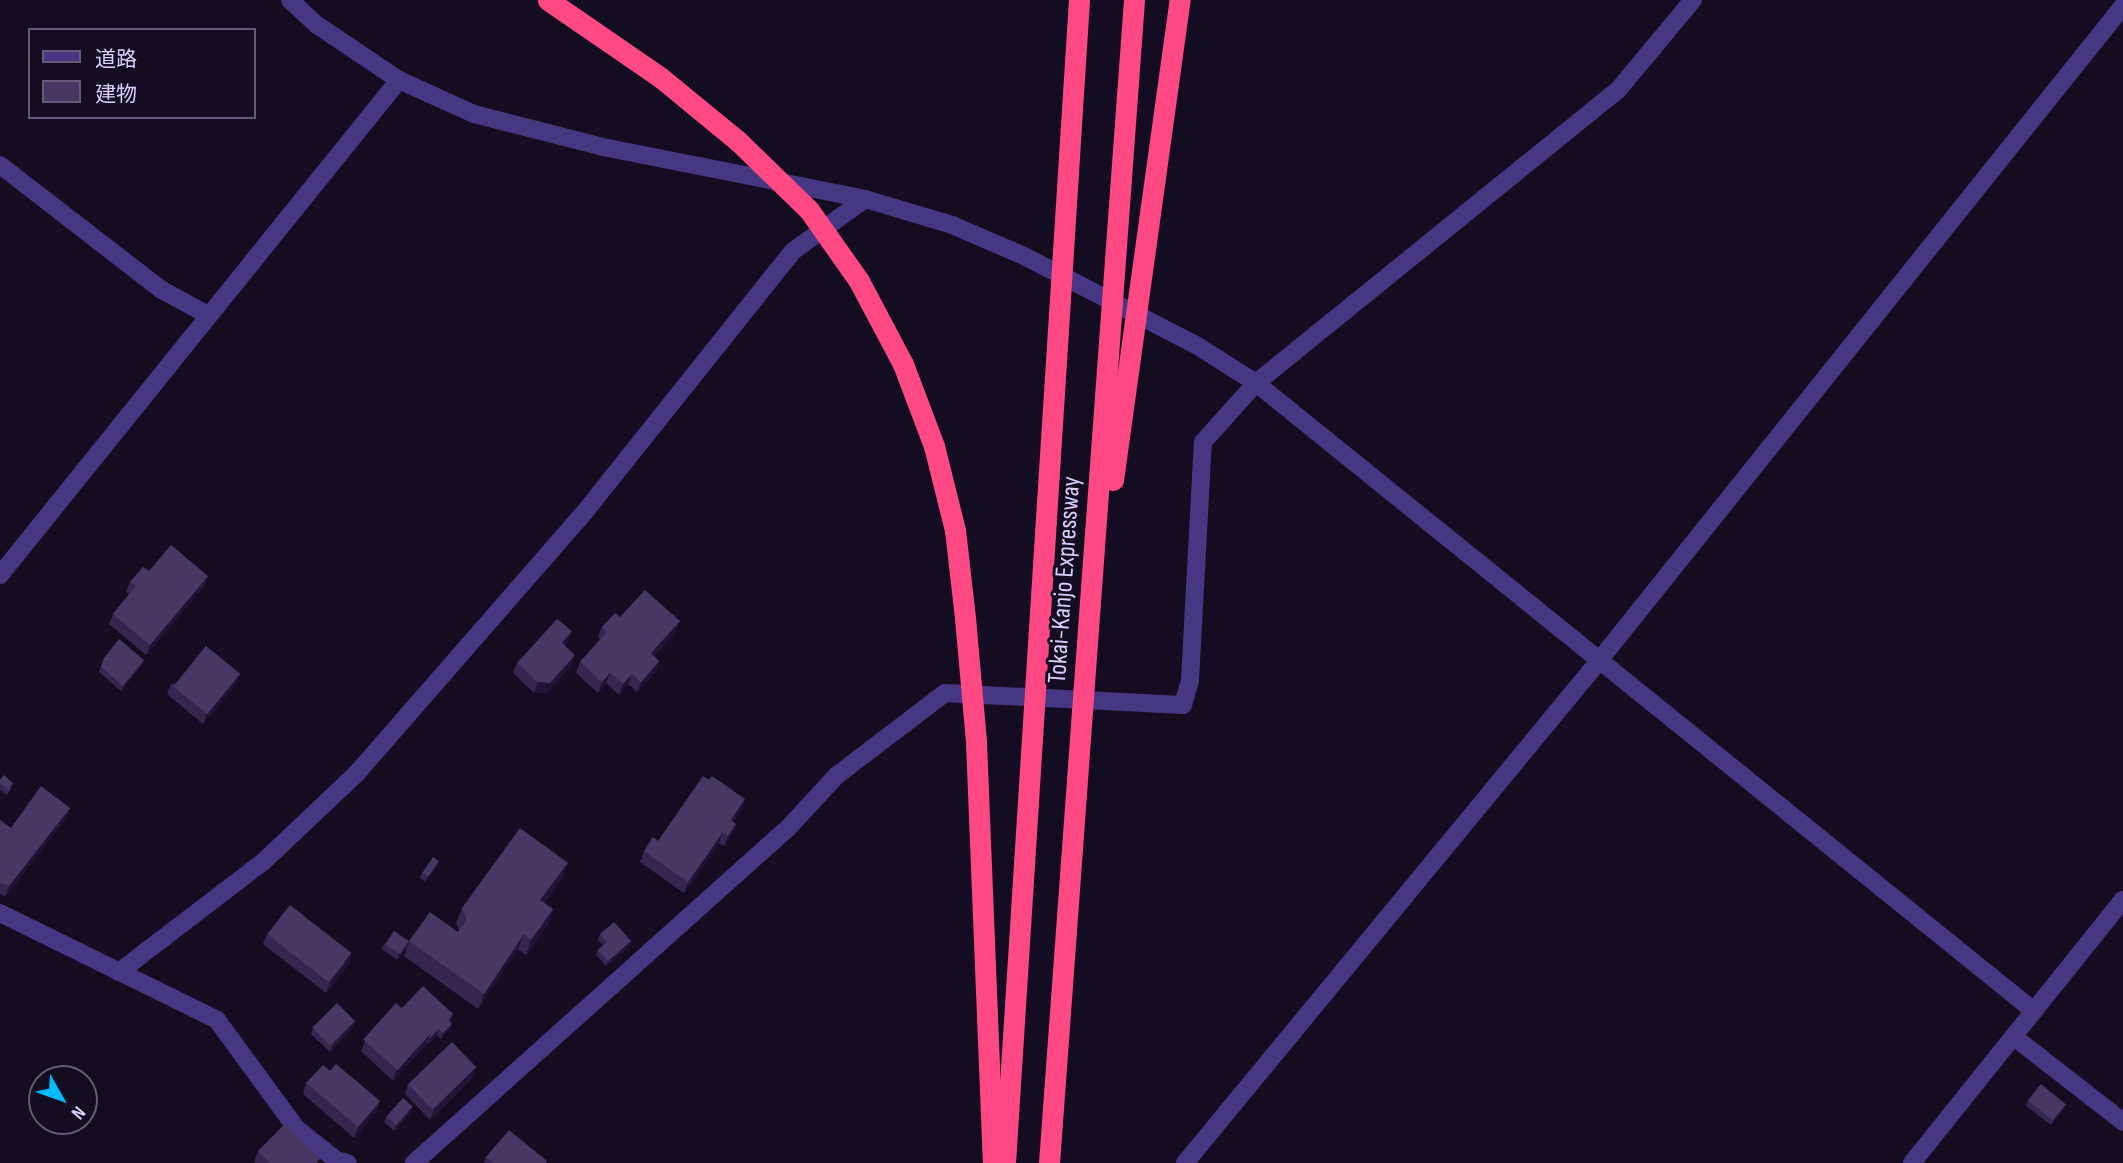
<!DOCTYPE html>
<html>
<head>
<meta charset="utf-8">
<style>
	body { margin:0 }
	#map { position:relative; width:2123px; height:1163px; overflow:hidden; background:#140d22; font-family:"Sofia Sans Condensed","Noto Sans JP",sans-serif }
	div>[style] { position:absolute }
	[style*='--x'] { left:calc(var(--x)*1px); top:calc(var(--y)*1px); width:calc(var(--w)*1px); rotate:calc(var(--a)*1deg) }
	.service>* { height:18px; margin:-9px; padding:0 9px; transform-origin:9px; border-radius:9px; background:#453782 }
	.minor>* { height:18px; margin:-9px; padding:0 9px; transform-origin:9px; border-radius:9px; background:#453782 }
	.tertiary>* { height:18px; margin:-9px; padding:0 9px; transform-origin:9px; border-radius:9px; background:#453782 }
	.motorway-bridge>* { height:21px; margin:-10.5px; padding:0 10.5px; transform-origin:10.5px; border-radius:10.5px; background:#ff4984 }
	.wall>* { inset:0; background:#352650 }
	.shaded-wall>* { inset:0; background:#201436 }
	.building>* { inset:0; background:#463863; transform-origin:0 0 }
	span { translate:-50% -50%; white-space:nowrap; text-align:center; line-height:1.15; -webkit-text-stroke:6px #140d22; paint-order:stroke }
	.street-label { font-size:26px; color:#dbceff }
	.legend { position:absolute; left:28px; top:28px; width:228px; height:91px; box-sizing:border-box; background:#140d22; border:2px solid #645a7a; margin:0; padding:9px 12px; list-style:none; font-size:21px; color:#dbceff }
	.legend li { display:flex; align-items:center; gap:14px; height:35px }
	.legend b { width:35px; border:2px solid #645a7a }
	.north { position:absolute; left:28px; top:1065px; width:70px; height:70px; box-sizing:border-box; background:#140d22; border:2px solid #645a7a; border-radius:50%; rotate:130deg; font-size:19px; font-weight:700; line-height:28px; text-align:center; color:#dbceff }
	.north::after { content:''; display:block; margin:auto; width:24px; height:32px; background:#00b9f9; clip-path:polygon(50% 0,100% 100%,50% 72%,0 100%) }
</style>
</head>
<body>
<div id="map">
	<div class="service">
		<i style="--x:0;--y:165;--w:205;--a:37.7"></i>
		<i style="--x:162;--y:290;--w:50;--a:28.6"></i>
	</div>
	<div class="minor">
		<i style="--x:290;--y:0;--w:37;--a:43"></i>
		<i style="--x:317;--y:25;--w:99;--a:33.9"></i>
		<i style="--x:399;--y:80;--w:82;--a:24.4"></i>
		<i style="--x:474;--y:114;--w:133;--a:14.3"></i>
		<i style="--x:603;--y:147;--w:267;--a:11.2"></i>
		<i style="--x:865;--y:199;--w:91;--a:16.6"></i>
		<i style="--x:952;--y:225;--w:78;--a:23.3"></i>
		<i style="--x:1024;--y:256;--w:194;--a:27.4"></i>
		<i style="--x:1196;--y:345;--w:71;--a:32.3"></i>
		<i style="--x:1256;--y:383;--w:1000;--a:38.91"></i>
		<i style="--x:0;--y:575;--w:636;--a:-51.13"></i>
		<i style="--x:0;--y:913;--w:242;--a:26.2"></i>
		<i style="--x:217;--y:1020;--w:134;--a:53.8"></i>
		<i style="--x:296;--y:1128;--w:51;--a:38.7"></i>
		<i style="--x:336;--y:1160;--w:12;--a:14"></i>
		<i style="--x:119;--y:972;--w:181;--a:-37.4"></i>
		<i style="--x:263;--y:862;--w:129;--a:-43.4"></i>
		<i style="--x:357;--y:773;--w:350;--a:-48.9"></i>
		<i style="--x:587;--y:509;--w:330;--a:-51.4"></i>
		<i style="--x:793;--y:251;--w:89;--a:-35.8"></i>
		<i style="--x:2014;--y:1037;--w:138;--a:37.9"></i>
		<i style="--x:414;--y:1163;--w:504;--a:-41.86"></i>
		<i style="--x:789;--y:827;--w:69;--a:-47.3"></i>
		<i style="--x:836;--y:776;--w:137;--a:-37.3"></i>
		<i style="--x:945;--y:693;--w:238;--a:2.9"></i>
		<i style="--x:1183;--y:705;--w:26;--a:-74"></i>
		<i style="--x:1190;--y:680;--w:238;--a:-86.9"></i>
		<i style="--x:1203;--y:442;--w:79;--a:-48.1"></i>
		<i style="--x:1256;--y:383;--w:466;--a:-39"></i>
		<i style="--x:1618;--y:90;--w:117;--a:-50.2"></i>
		<i style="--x:1185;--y:1163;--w:649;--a:-50.5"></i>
		<i style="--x:1598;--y:662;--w:840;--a:-51.33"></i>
	</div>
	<div class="tertiary">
		<i style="--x:1912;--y:1163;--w:337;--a:-51.3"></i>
	</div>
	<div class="motorway-bridge">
		<i style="--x:548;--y:0;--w:136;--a:34.5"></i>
		<i style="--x:660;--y:77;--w:101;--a:39.4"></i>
		<i style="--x:738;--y:141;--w:99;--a:44.2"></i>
		<i style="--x:809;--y:210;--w:87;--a:54.8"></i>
		<i style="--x:859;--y:281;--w:94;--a:62.1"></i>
		<i style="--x:903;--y:364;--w:88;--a:69.3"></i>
		<i style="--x:934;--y:446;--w:87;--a:76"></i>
		<i style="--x:955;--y:530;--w:89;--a:83.5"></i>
		<i style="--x:965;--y:618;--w:124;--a:84.9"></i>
		<i style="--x:976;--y:742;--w:421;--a:87.7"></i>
		<i style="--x:1113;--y:480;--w:485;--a:-82.1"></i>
		<i style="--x:1005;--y:1163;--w:1165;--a:-86.36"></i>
		<i style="--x:1049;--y:1163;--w:1166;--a:-85.82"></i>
	</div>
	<div class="wall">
		<i style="clip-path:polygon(149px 571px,208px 576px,204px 586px,146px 655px,109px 624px,113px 614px,129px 594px,126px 592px,130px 582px)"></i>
		<i style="clip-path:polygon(620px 617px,680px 621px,676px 631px,654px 656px,659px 661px,656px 671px,637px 692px,628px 684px,619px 695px,606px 683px,598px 693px,576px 673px,580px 662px,600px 639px,598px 637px,602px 627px)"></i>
		<i style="clip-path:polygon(568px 642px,565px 645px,571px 666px,546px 693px,534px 693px,513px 673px,517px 663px)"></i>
		<i style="clip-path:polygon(104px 658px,144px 660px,142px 665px,121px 691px,99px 672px)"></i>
		<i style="clip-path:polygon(240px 674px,236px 684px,203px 724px,167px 694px,171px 684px)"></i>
		<i style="clip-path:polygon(0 780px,11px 789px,7px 795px,0 790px)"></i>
		<i style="clip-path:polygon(70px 808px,66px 818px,5px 897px,0 894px,0 820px,11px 828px)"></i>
		<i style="clip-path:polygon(742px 810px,733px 822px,736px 824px,732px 834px,724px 846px,719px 843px,684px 893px,640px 862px,644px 851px,658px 841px)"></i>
		<i style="clip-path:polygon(439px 861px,437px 866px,425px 882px,420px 878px,422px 873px)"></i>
		<i style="clip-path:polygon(562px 878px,544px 903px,553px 909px,548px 924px,526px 955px,518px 949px,478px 1009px,404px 956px,409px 941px,458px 932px,459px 930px,456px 923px,462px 908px)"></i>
		<i style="clip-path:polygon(267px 934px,349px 964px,326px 993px,263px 944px)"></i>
		<i style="clip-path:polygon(600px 934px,631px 941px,629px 947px,606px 966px,596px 955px,598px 950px,603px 945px,598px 940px)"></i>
		<i style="clip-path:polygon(409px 941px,407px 947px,397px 960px,382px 949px,384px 944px)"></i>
		<i style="clip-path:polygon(402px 1008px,453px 1014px,450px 1021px,452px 1024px,450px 1029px,441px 1039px,437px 1035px,428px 1044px,427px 1042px,426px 1045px,393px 1081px,361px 1051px,365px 1041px)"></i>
		<i style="clip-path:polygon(355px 1021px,354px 1026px,330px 1052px,311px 1034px,313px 1029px)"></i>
		<i style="clip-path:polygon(330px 1071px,380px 1101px,376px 1112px,354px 1138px,303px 1094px,306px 1083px)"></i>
		<i style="clip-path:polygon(472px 1078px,430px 1120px,405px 1094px,408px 1084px)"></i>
		<i style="clip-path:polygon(2028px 1100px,2064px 1109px,2051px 1125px,2026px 1106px)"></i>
		<i style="clip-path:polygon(411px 1112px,394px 1131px,384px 1122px,386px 1117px)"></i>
		<i style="clip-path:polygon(258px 1151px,319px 1163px,256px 1163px,254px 1162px)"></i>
		<i style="clip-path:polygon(486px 1157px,547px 1163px,484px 1163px)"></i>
	</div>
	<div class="shaded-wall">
		<i style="clip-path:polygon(208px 576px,204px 586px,146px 655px,150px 645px)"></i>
		<i style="clip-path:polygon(680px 621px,676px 631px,647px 663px,651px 653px)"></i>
		<i style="clip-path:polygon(572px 631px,568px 642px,558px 653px,562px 643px)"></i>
		<i style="clip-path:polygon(575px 655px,571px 666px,546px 693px,534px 693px,538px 682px)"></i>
		<i style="clip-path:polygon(144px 660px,142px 665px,121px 691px,123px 686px)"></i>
		<i style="clip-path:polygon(659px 661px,656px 671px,637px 692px,641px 682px)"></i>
		<i style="clip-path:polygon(610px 673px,606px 683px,598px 693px,602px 682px)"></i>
		<i style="clip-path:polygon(240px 674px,236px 684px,203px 724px,207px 714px)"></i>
		<i style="clip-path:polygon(632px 674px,628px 684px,619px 695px,623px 684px)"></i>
		<i style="clip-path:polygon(745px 799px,742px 810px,727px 830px,731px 820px)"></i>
		<i style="clip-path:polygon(70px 808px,66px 818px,5px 897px,9px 886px)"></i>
		<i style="clip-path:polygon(736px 824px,732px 834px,724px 846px,728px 836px)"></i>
		<i style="clip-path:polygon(723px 832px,719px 843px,684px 893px,688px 882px)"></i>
		<i style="clip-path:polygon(439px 861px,437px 866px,425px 882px,427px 877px)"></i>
		<i style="clip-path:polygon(568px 863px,562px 878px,535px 915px,540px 900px)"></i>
		<i style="clip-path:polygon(553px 909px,548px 924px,526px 955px,531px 940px)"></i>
		<i style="clip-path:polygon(524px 934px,518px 949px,478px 1009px,484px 994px)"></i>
		<i style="clip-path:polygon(409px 941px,407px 947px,397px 960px,399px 954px)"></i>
		<i style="clip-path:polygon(631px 941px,629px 947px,606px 966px,608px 961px)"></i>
		<i style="clip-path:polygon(352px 953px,349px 964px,326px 993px,330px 982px)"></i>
		<i style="clip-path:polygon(355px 1021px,354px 1026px,330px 1052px,332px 1046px)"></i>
		<i style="clip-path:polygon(452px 1024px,450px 1029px,441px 1039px,443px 1033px)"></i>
		<i style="clip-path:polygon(439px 1029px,437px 1035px,428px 1044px,430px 1038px)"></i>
		<i style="clip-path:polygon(430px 1034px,426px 1045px,393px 1081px,396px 1070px)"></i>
		<i style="clip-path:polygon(476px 1067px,472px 1078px,430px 1120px,434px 1109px)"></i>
		<i style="clip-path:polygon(380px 1101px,376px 1112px,354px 1138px,358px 1127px)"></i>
		<i style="clip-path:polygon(2066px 1104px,2064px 1109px,2051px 1125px,2053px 1120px)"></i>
		<i style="clip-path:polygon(413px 1107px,411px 1112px,394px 1131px,396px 1126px)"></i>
	</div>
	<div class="building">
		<i style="clip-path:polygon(171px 545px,208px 576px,150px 645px,113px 614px,136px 586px,130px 582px,143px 567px,149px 571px)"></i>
		<i style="clip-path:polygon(645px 590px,680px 621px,651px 653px,659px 661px,641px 682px,632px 674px,623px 684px,610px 673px,602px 682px,580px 662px,607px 632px,602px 627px,615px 613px,620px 617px)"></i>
		<i style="clip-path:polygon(557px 619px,572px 631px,562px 643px,575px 655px,550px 683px,538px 682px,517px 663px)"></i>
		<i style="clip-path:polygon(119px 639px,144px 660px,123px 686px,101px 667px,104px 658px)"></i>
		<i style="left:206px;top:646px;width:44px;height:52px;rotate:39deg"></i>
		<i style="clip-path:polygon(4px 775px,13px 783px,9px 790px,0 783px,0 780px)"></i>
		<i style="clip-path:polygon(703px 776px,709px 780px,712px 776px,745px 799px,731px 820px,736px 824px,728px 836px,723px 832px,688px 882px,644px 851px,653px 837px,658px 841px)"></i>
		<i style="clip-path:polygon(41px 786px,70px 808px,9px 886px,0 882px,0 820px,11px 828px)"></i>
		<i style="clip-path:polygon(520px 828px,568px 863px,540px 900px,553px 909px,531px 940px,524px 934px,484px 994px,409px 941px,430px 912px,458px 932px,467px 920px,462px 908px)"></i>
		<i style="left:433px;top:857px;width:7px;height:19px;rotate:34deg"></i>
		<i style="left:290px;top:905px;width:78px;height:37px;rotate:38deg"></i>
		<i style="clip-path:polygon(614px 922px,631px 941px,608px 961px,598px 950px,607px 942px,600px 934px)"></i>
		<i style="left:394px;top:931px;width:18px;height:16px;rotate:34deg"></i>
		<i style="clip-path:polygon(423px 986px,453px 1014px,448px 1019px,452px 1024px,443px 1033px,439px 1029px,430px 1038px,429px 1037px,430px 1034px,402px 1008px)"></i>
		<i style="left:337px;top:1003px;width:25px;height:35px;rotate:45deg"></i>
		<i style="left:396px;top:1003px;width:46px;height:49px;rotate:42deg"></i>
		<i style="left:452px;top:1042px;width:35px;height:61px;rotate:46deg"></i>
		<i style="clip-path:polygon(336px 1064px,380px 1101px,358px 1127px,306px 1083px,323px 1065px,330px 1071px)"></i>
		<i style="left:2041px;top:1084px;width:32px;height:21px;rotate:39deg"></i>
		<i style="left:403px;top:1098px;width:13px;height:25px;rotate:42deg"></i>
		<i style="clip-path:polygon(285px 1124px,320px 1159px,316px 1163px,270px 1163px,258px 1151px)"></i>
		<i style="clip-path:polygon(509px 1130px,547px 1161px,546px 1163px,494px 1163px,486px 1157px)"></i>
	</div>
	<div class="street-label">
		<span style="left:1065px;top:580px;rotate:-86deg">Tokai-Kanjo Expressway</span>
	</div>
	<ul class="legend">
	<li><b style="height:9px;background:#453782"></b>道路</li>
	<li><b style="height:19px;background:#463863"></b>建物</li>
	</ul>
	<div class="north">N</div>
</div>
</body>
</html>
